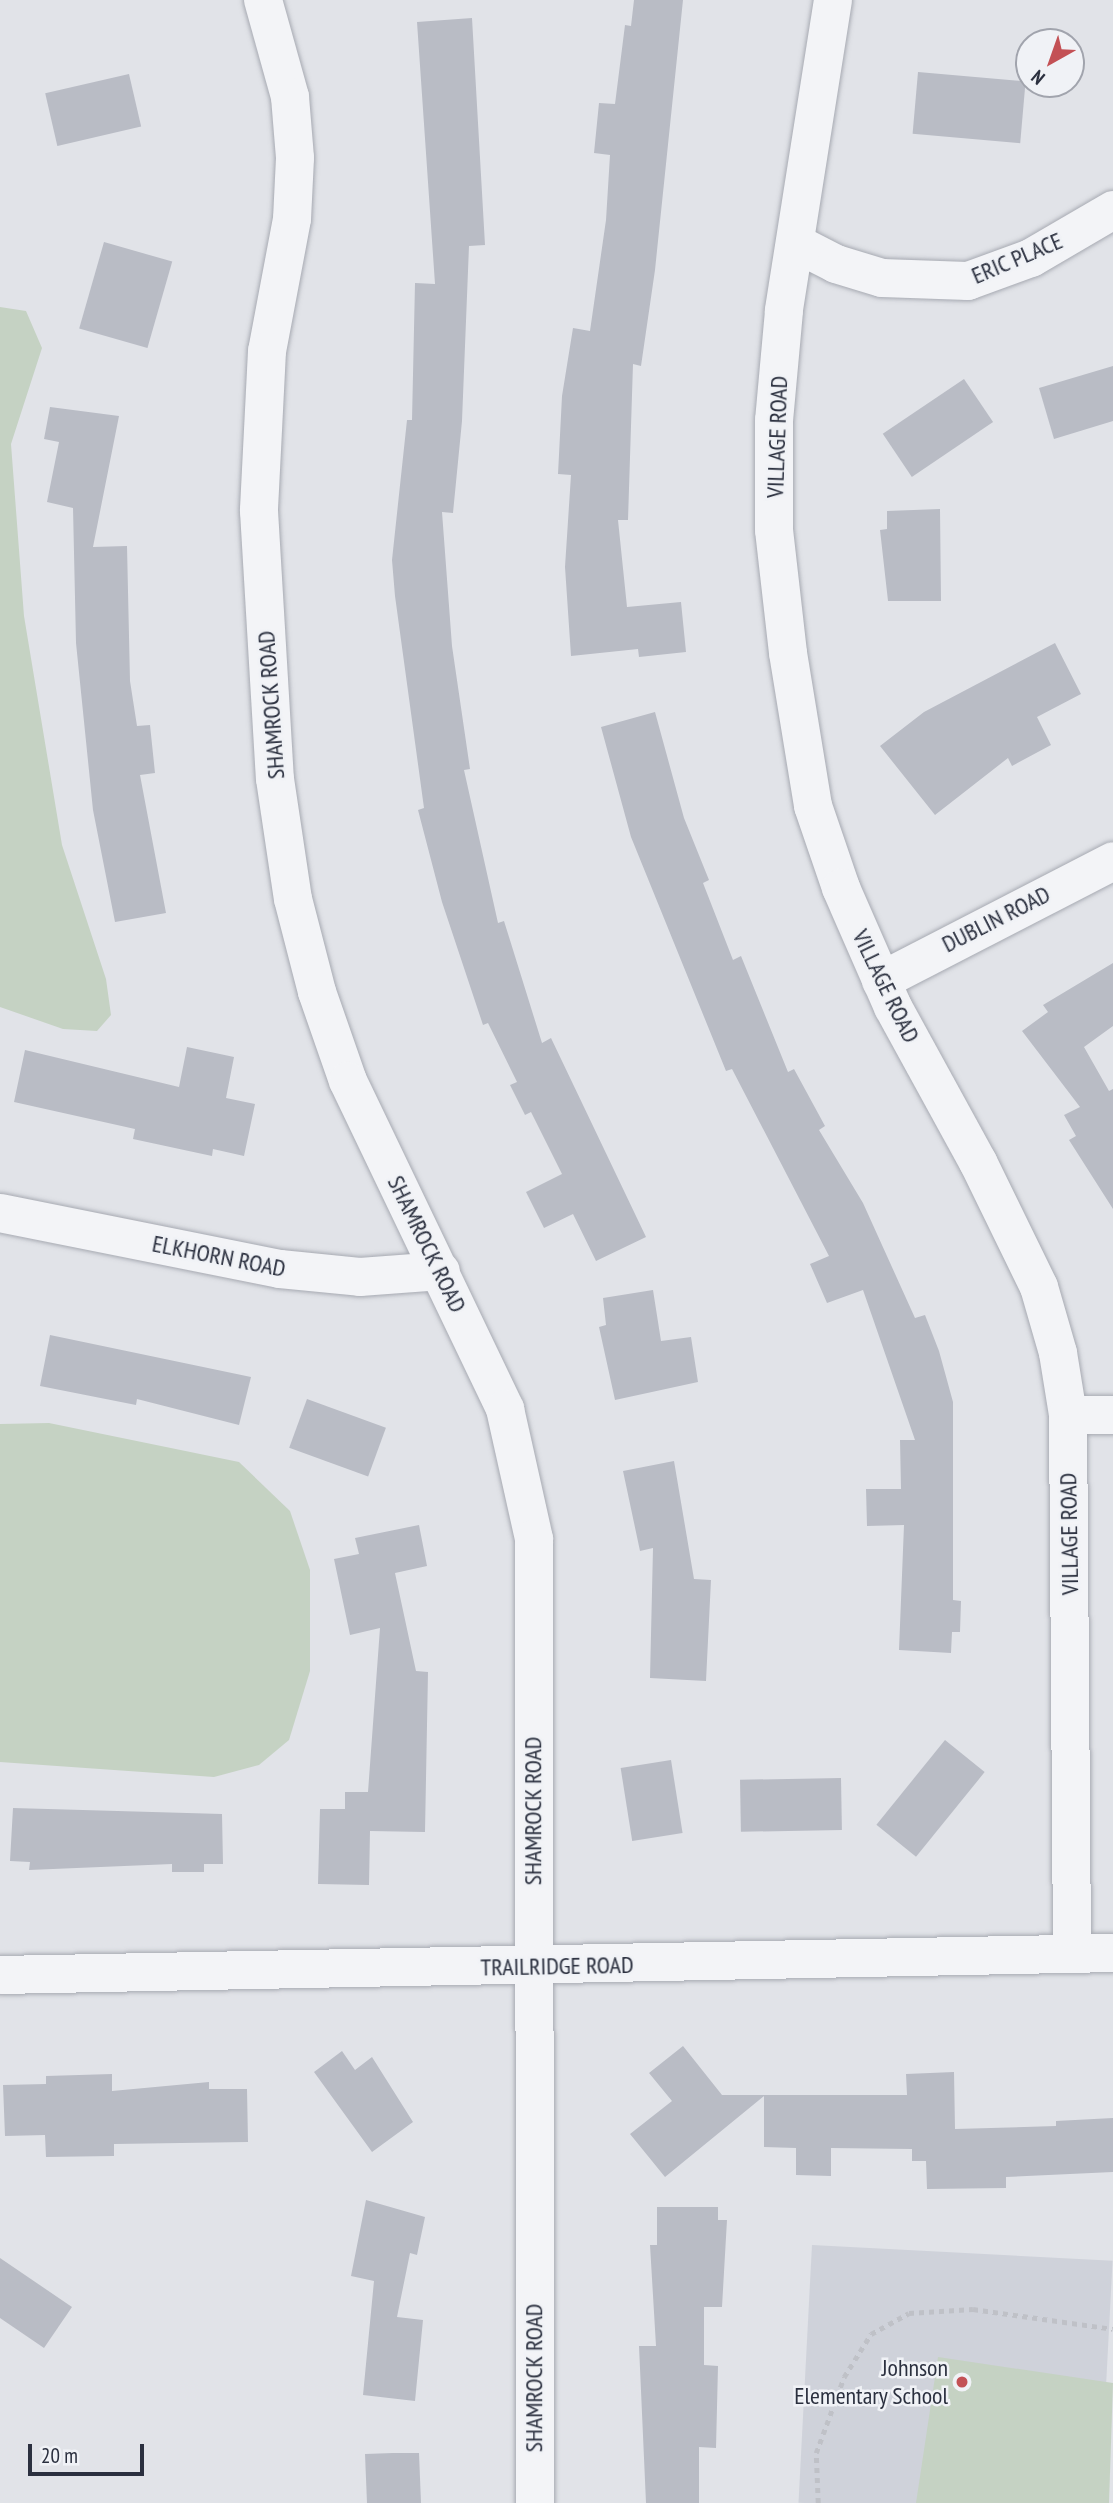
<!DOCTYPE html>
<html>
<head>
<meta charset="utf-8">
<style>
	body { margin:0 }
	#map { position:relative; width:1113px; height:2503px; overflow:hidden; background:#e1e3e8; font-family:"PT Sans Narrow",sans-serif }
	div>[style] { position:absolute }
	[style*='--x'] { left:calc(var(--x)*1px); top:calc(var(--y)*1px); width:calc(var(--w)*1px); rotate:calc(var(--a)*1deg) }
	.built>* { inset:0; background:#cfd2da; transform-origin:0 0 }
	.green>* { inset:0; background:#c5d2c3 }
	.building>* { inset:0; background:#b9bcc5; transform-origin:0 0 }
	.path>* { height:4.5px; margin-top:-2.25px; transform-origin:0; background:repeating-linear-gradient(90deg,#bfc1c7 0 5px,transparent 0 10px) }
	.roads { filter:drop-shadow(0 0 2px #a7aab2) drop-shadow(0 0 2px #a7aab2) }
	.minor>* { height:38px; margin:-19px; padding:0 19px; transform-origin:19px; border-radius:19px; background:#f3f4f7 }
	.dots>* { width:19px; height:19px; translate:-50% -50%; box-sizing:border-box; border:4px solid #f0f2f6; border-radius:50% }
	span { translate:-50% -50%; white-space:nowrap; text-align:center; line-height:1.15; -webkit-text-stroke:5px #f0f2f6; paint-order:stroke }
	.street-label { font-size:24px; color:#2b303f }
	.poi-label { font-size:24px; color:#2b303f }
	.right { translate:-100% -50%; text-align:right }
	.north { position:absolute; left:1015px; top:28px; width:70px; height:70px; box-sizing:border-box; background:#f0f2f6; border:2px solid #a1a4ad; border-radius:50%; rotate:220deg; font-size:19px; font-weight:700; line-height:28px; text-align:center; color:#2b303f }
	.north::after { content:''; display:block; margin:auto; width:24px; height:32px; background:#c35155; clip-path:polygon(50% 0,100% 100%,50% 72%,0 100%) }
	.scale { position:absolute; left:28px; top:2444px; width:116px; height:32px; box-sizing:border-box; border:4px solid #2b303f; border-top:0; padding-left:9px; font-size:21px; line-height:24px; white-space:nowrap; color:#2b303f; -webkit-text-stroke:5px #f0f2f6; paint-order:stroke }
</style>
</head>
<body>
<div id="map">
	<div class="built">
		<i style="left:812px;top:2245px;width:301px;height:258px;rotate:3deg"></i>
	</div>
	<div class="green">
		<i style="clip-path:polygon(0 307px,26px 311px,42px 348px,11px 444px,24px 616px,62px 845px,106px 979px,111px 1015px,97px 1031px,63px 1029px,0 1007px)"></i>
		<i style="clip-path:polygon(49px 1423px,239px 1462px,290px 1511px,310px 1570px,310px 1671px,289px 1740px,259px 1765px,214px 1777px,0 1762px,0 1424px)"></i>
		<i style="clip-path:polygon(938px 2357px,1113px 2383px,1109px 2503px,916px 2503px)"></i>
	</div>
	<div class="building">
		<i style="clip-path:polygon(634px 0,683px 0,655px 270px,641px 366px,633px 364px,628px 520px,618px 520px,627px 607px,681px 602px,686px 652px,639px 657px,638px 649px,571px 656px,565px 567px,571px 475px,558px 474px,562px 396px,573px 328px,590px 331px,606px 220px,610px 155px,594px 153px,599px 103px,615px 104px,625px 25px,631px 26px)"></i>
		<i style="clip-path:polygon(472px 18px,485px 245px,469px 246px,462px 421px,453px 513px,442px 512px,452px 646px,470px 769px,464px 770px,498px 923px,504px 921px,542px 1043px,551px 1038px,646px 1237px,596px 1261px,573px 1214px,544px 1228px,526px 1192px,562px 1174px,531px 1112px,525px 1115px,510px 1085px,517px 1082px,488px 1023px,483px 1025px,442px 902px,418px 810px,424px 808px,395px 596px,392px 560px,407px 420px,412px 420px,415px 283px,435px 284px,417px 22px)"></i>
		<i style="left:918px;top:72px;width:108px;height:62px;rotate:5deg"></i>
		<i style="left:129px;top:74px;width:54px;height:86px;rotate:77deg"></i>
		<i style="left:104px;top:242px;width:71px;height:90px;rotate:16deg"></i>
		<i style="clip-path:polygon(1113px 366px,1113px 421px,1054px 439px,1039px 388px)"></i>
		<i style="left:964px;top:379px;width:52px;height:98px;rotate:56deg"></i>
		<i style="clip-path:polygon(50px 407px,119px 416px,93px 547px,127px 546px,130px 681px,137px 726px,150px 725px,155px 773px,140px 775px,166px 913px,115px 922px,93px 810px,76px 643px,73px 508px,47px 502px,59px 442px,44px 439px)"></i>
		<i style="clip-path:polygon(940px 509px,941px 601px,888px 601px,880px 530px,887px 529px,887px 511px)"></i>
		<i style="clip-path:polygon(1055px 643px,1081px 694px,1037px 717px,1051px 745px,1012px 766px,1008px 758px,935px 815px,880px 746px,924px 712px)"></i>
		<i style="clip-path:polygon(655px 712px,684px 818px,709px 880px,703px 883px,733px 960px,741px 956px,788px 1072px,794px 1069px,825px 1126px,819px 1130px,863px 1203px,915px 1318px,925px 1315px,939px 1351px,953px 1402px,953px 1600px,961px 1601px,960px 1632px,952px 1632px,951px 1653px,899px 1650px,904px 1525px,867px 1526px,866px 1489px,901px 1489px,900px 1440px,915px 1440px,863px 1290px,827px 1303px,810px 1264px,829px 1256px,732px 1069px,726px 1071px,631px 837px,601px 727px)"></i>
		<i style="clip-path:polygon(1113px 963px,1113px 1026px,1084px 1047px,1109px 1091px,1113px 1089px,1113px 1209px,1069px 1140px,1076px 1136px,1064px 1115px,1080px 1107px,1022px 1031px,1048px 1012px,1043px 1005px)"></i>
		<i style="clip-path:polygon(187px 1047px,234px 1057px,226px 1098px,255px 1104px,244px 1156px,213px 1149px,212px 1156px,133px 1139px,135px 1129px,14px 1102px,25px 1050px,179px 1087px)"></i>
		<i style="clip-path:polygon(653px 1290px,661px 1341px,691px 1337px,698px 1382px,615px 1400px,599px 1327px,606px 1325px,603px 1298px)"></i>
		<i style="clip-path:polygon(50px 1335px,251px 1377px,239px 1425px,137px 1399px,136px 1405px,40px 1386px)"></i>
		<i style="left:307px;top:1399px;width:84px;height:52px;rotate:20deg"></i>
		<i style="clip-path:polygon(674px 1461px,694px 1579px,711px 1580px,706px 1681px,650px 1678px,653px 1548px,640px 1551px,623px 1471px)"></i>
		<i style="clip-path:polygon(419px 1525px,427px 1566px,395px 1573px,416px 1671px,428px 1672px,425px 1832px,370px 1831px,369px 1885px,318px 1884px,320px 1809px,345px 1809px,345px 1792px,368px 1792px,380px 1628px,350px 1635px,334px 1559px,359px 1554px,355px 1538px)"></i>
		<i style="left:945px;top:1740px;width:51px;height:109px;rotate:39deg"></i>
		<i style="left:671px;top:1760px;width:74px;height:51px;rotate:81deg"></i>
		<i style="left:841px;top:1778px;width:52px;height:101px;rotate:89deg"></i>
		<i style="clip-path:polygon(13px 1808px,222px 1814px,223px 1864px,204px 1864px,204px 1872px,172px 1872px,172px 1864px,29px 1870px,30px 1862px,10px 1861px)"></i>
		<i style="clip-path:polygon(683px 2046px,722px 2095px,907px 2095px,906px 2074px,954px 2072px,955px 2129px,1056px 2126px,1056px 2121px,1113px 2118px,1113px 2172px,1006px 2177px,1006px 2188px,927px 2189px,926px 2161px,912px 2161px,912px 2149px,831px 2148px,831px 2176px,796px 2175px,796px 2148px,764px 2147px,764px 2096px,665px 2177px,630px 2134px,672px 2101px,649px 2073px)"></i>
		<i style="clip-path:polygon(342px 2051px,355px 2070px,372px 2057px,413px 2122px,372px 2152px,314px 2072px)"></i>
		<i style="clip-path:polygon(112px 2074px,112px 2091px,209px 2082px,209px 2089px,247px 2089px,248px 2142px,114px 2144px,114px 2156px,46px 2157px,45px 2135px,5px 2136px,3px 2085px,46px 2084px,46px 2076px)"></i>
		<i style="clip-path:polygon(366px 2200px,425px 2217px,417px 2255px,410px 2253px,397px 2317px,423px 2320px,415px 2401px,363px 2395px,374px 2281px,351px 2276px)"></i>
		<i style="clip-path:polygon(657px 2207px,718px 2207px,718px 2220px,727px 2220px,722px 2307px,704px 2307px,704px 2365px,718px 2366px,716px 2448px,699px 2447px,699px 2503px,646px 2503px,639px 2346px,656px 2346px,650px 2245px,657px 2245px)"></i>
		<i style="clip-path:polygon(0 2258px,72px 2307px,44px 2348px,0 2318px)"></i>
		<i style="clip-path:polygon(393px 2453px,419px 2453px,421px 2503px,367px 2503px,365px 2454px)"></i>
	</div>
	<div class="path">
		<i style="--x:818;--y:2503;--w:50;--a:-92.3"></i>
		<i style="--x:816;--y:2453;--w:81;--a:-69.8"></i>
		<i style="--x:844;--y:2377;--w:51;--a:-57.9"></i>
		<i style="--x:871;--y:2334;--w:43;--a:-28.9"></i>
		<i style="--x:909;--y:2313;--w:64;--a:-3.6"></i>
		<i style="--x:973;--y:2309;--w:141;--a:8.1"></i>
	</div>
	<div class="roads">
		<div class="minor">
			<i style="--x:263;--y:0;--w:101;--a:74.4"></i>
			<i style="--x:290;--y:97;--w:61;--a:85.3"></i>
			<i style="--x:295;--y:158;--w:61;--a:92.8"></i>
			<i style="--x:292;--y:219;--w:134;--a:100.7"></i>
			<i style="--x:267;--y:351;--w:160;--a:92.9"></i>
			<i style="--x:259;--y:511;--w:268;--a:86.6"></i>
			<i style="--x:275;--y:779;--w:121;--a:81.5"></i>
			<i style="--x:293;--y:899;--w:96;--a:75.5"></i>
			<i style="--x:317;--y:992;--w:94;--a:70.8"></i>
			<i style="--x:348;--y:1081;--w:364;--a:64.4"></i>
			<i style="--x:505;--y:1409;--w:133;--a:77.4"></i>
			<i style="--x:534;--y:1539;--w:964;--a:89.94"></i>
			<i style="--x:833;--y:0;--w:315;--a:99"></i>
			<i style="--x:784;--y:311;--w:109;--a:95.2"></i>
			<i style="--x:774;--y:420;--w:110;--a:90"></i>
			<i style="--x:774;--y:530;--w:124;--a:83.5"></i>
			<i style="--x:788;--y:653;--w:155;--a:80.7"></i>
			<i style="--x:813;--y:806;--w:87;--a:71.1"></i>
			<i style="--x:841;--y:888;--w:130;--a:66.4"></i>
			<i style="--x:893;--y:1007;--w:177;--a:61.3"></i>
			<i style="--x:978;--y:1162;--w:139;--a:64"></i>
			<i style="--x:1039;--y:1287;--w:69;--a:73.9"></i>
			<i style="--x:1058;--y:1353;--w:63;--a:80.8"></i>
			<i style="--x:1068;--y:1415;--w:539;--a:89.57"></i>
			<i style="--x:795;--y:243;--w:46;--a:27.1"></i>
			<i style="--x:836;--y:264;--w:48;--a:16.9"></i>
			<i style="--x:882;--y:278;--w:86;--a:2"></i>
			<i style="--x:968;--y:281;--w:67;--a:-20.1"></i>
			<i style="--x:1031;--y:258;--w:95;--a:-30.3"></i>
			<i style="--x:881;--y:981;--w:261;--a:-27.3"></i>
			<i style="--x:0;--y:1213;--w:286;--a:11.3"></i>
			<i style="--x:280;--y:1269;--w:80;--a:5.7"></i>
			<i style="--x:360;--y:1277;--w:81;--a:-4.2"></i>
			<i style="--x:1068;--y:1415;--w:45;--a:0"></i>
			<i style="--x:0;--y:1975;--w:1113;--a:-1.13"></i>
		</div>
	</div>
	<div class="dots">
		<i style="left:962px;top:2382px;background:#c35155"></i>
	</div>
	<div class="street-label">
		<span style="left:1017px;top:258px;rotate:-23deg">ERIC PLACE</span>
		<span style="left:777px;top:437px;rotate:-88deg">VILLAGE ROAD</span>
		<span style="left:271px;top:705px;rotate:-94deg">SHAMROCK ROAD</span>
		<span style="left:996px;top:919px;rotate:-27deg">DUBLIN ROAD</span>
		<span style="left:886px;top:986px;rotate:64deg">VILLAGE ROAD</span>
		<span style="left:427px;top:1244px;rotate:64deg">SHAMROCK ROAD</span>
		<span style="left:219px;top:1256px;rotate:11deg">ELKHORN ROAD</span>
		<span style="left:1069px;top:1534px;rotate:-91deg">VILLAGE ROAD</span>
		<span style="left:533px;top:1811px;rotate:-90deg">SHAMROCK ROAD</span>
		<span style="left:557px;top:1966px;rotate:-1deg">TRAILRIDGE ROAD</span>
		<span style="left:534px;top:2378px;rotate:-90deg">SHAMROCK ROAD</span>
	</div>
	<div class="poi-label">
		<span class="right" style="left:948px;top:2382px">Johnson<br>Elementary School</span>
	</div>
	<div class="north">N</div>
	<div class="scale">20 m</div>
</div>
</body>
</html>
